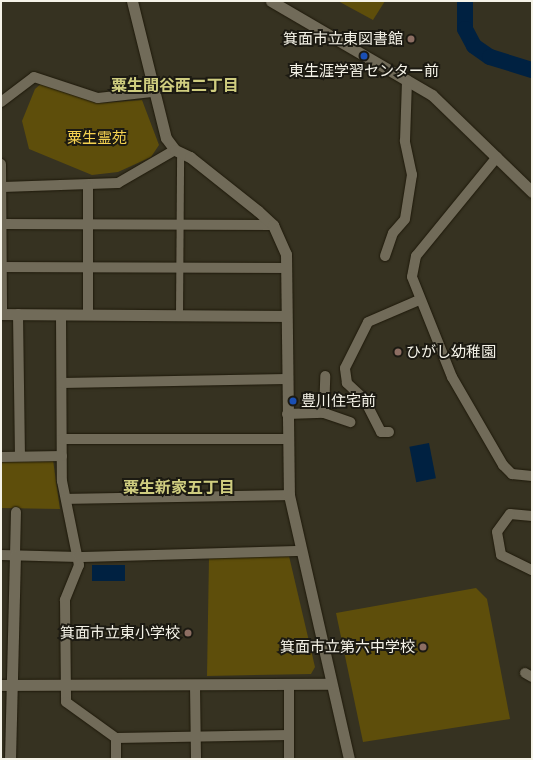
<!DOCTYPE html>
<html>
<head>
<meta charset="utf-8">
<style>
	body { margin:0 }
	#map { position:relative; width:533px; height:760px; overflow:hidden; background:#363221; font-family:"PT Sans Narrow","Noto Sans JP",sans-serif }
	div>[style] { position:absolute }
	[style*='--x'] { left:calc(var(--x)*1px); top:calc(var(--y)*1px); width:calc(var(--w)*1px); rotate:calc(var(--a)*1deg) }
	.green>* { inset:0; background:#5e4e0b }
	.water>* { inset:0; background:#002141; transform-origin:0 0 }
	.river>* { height:16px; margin:-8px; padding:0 8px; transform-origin:8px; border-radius:8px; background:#002141 }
	.roads { filter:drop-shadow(0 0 1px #1e190a) drop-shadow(0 0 1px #1e190a) }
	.pedestrian>* { height:7px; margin:-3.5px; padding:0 3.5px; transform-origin:3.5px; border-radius:3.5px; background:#716b59 }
	.minor>* { height:10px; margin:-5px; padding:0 5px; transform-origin:5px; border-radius:5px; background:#716b59 }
	.tertiary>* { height:11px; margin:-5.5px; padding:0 5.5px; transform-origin:5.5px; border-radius:5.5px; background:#716b59 }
	.dots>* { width:11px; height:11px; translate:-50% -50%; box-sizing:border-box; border:2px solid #1c1a12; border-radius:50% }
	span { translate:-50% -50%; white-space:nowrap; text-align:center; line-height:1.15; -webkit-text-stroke:4px #1c1a12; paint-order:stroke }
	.poi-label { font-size:15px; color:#f5f3e8 }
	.right { translate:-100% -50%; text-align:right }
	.left { translate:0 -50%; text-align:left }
	.park-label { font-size:15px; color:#f4d150 }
	.neighbourhood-label { font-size:16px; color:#cfcd7f; font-weight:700 }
	.frame { position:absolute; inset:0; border:2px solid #f5f3e8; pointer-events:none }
</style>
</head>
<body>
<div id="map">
	<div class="green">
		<i style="clip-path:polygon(338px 1px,385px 1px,373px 20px)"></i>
		<i style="clip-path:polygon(43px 82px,100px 103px,142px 100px,159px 145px,151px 157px,118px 172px,92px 175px,29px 149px,22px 121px,35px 89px)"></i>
		<i style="clip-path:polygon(53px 460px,60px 509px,1px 508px,1px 462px)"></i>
		<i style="clip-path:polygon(289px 556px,315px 667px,311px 674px,207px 676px,209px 557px)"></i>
		<i style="clip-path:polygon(476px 588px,487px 599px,510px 719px,363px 742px,336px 613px)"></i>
	</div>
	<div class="water">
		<i style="left:429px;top:443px;width:36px;height:20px;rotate:79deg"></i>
		<i style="left:92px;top:565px;width:33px;height:16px"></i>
	</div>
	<div class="river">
		<i style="--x:465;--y:1;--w:28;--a:90"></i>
		<i style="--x:465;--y:29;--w:19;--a:62"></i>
		<i style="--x:474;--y:46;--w:19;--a:35"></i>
		<i style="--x:490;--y:57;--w:44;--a:17.2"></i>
	</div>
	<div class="roads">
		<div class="pedestrian">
			<i style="--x:179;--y:315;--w:162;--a:-89.6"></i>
		</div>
		<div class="minor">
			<i style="--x:1;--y:102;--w:41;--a:-37.1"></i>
			<i style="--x:34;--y:77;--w:67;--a:18.2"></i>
			<i style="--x:98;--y:98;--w:54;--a:-6.3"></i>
			<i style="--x:497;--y:157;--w:128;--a:129.3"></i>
			<i style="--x:416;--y:256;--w:21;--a:101"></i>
			<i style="--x:412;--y:277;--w:108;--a:68.2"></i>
			<i style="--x:452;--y:377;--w:102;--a:59.9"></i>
			<i style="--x:503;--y:465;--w:13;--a:45"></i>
			<i style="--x:512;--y:474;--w:20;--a:6"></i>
			<i style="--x:1;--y:164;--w:150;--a:89.6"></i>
			<i style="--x:3;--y:187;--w:115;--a:-2"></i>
			<i style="--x:118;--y:183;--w:66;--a:-30.1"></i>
			<i style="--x:1;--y:224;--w:272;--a:0.2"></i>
			<i style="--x:385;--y:256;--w:24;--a:-71"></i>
			<i style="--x:393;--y:233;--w:18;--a:-49"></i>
			<i style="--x:405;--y:219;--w:45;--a:-81"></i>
			<i style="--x:412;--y:175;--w:35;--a:-102"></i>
			<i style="--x:405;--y:141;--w:61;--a:-88.1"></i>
			<i style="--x:2;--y:267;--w:284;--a:0.2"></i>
			<i style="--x:18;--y:314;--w:142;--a:89.2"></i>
			<i style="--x:61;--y:315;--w:166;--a:89.7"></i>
			<i style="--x:62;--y:481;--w:86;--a:78.6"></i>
			<i style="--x:79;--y:565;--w:38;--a:112"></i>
			<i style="--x:65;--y:600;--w:102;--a:89.4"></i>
			<i style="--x:66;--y:702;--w:62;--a:35.8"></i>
			<i style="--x:116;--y:738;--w:173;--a:-1"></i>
			<i style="--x:88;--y:315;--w:129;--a:-90"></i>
			<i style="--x:62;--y:383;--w:224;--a:-1"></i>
			<i style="--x:324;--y:413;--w:37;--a:-88"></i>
			<i style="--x:287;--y:414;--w:37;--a:-2"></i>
			<i style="--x:324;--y:413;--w:28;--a:19"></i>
			<i style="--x:389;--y:432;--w:8;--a:180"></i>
			<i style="--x:381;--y:432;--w:36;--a:-117"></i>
			<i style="--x:365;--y:400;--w:25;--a:-137"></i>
			<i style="--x:347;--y:383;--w:15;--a:-98"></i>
			<i style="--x:345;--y:368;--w:51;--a:-63.4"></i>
			<i style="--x:368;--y:322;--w:56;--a:-23.3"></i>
			<i style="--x:62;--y:439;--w:224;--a:0"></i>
			<i style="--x:1;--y:457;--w:61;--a:-0.9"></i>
			<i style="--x:66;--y:499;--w:223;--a:-1"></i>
			<i style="--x:532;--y:516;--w:22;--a:-175"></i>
			<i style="--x:510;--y:514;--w:22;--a:126"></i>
			<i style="--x:497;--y:532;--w:23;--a:80"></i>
			<i style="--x:501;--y:555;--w:34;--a:26"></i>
			<i style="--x:1;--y:555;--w:78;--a:1.5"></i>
			<i style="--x:79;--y:557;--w:221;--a:-1.6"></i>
			<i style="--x:15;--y:555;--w:43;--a:-88.7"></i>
			<i style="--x:525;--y:673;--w:8;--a:30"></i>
			<i style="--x:289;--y:684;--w:75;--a:90"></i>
			<i style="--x:195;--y:686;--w:73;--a:89.2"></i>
			<i style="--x:116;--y:759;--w:21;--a:-90"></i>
		</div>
		<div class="tertiary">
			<i style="--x:132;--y:1;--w:141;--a:76.1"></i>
			<i style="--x:166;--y:138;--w:15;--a:53"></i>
			<i style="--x:175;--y:150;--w:17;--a:25"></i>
			<i style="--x:190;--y:157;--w:87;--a:38.5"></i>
			<i style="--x:258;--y:211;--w:21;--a:43"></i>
			<i style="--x:273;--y:225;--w:32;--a:66"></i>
			<i style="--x:286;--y:254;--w:241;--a:89.3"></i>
			<i style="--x:289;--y:495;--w:271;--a:77.2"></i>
			<i style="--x:271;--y:1;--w:186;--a:30.3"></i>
			<i style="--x:432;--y:95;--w:139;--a:44.1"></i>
			<i style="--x:1;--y:314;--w:285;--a:0.4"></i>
			<i style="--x:1;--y:685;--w:330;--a:-0.2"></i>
			<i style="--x:10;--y:759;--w:204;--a:-88.6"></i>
		</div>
	</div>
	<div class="dots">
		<i style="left:411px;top:39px;background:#8d6e63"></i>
		<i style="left:364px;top:56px;background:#1a4fb4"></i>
		<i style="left:398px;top:352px;background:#8d6e63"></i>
		<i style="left:293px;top:401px;background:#1a4fb4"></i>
		<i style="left:188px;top:633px;background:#8d6e63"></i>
		<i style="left:423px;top:647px;background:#8d6e63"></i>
	</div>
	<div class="poi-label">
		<span class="right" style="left:403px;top:39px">箕面市立東図書館</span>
		<span style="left:364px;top:71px">東生涯学習センター前</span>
		<span class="left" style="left:406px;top:352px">ひがし幼稚園</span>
		<span class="left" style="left:301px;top:401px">豊川住宅前</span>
		<span class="right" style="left:180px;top:633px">箕面市立東小学校</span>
		<span class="right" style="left:415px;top:647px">箕面市立第六中学校</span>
	</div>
	<div class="park-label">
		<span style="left:97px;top:138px">粟生霊苑</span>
	</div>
	<div class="neighbourhood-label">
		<span style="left:175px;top:85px">粟生間谷西二丁目</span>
		<span style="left:179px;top:487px">粟生新家五丁目</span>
	</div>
	<div class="frame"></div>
</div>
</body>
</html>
